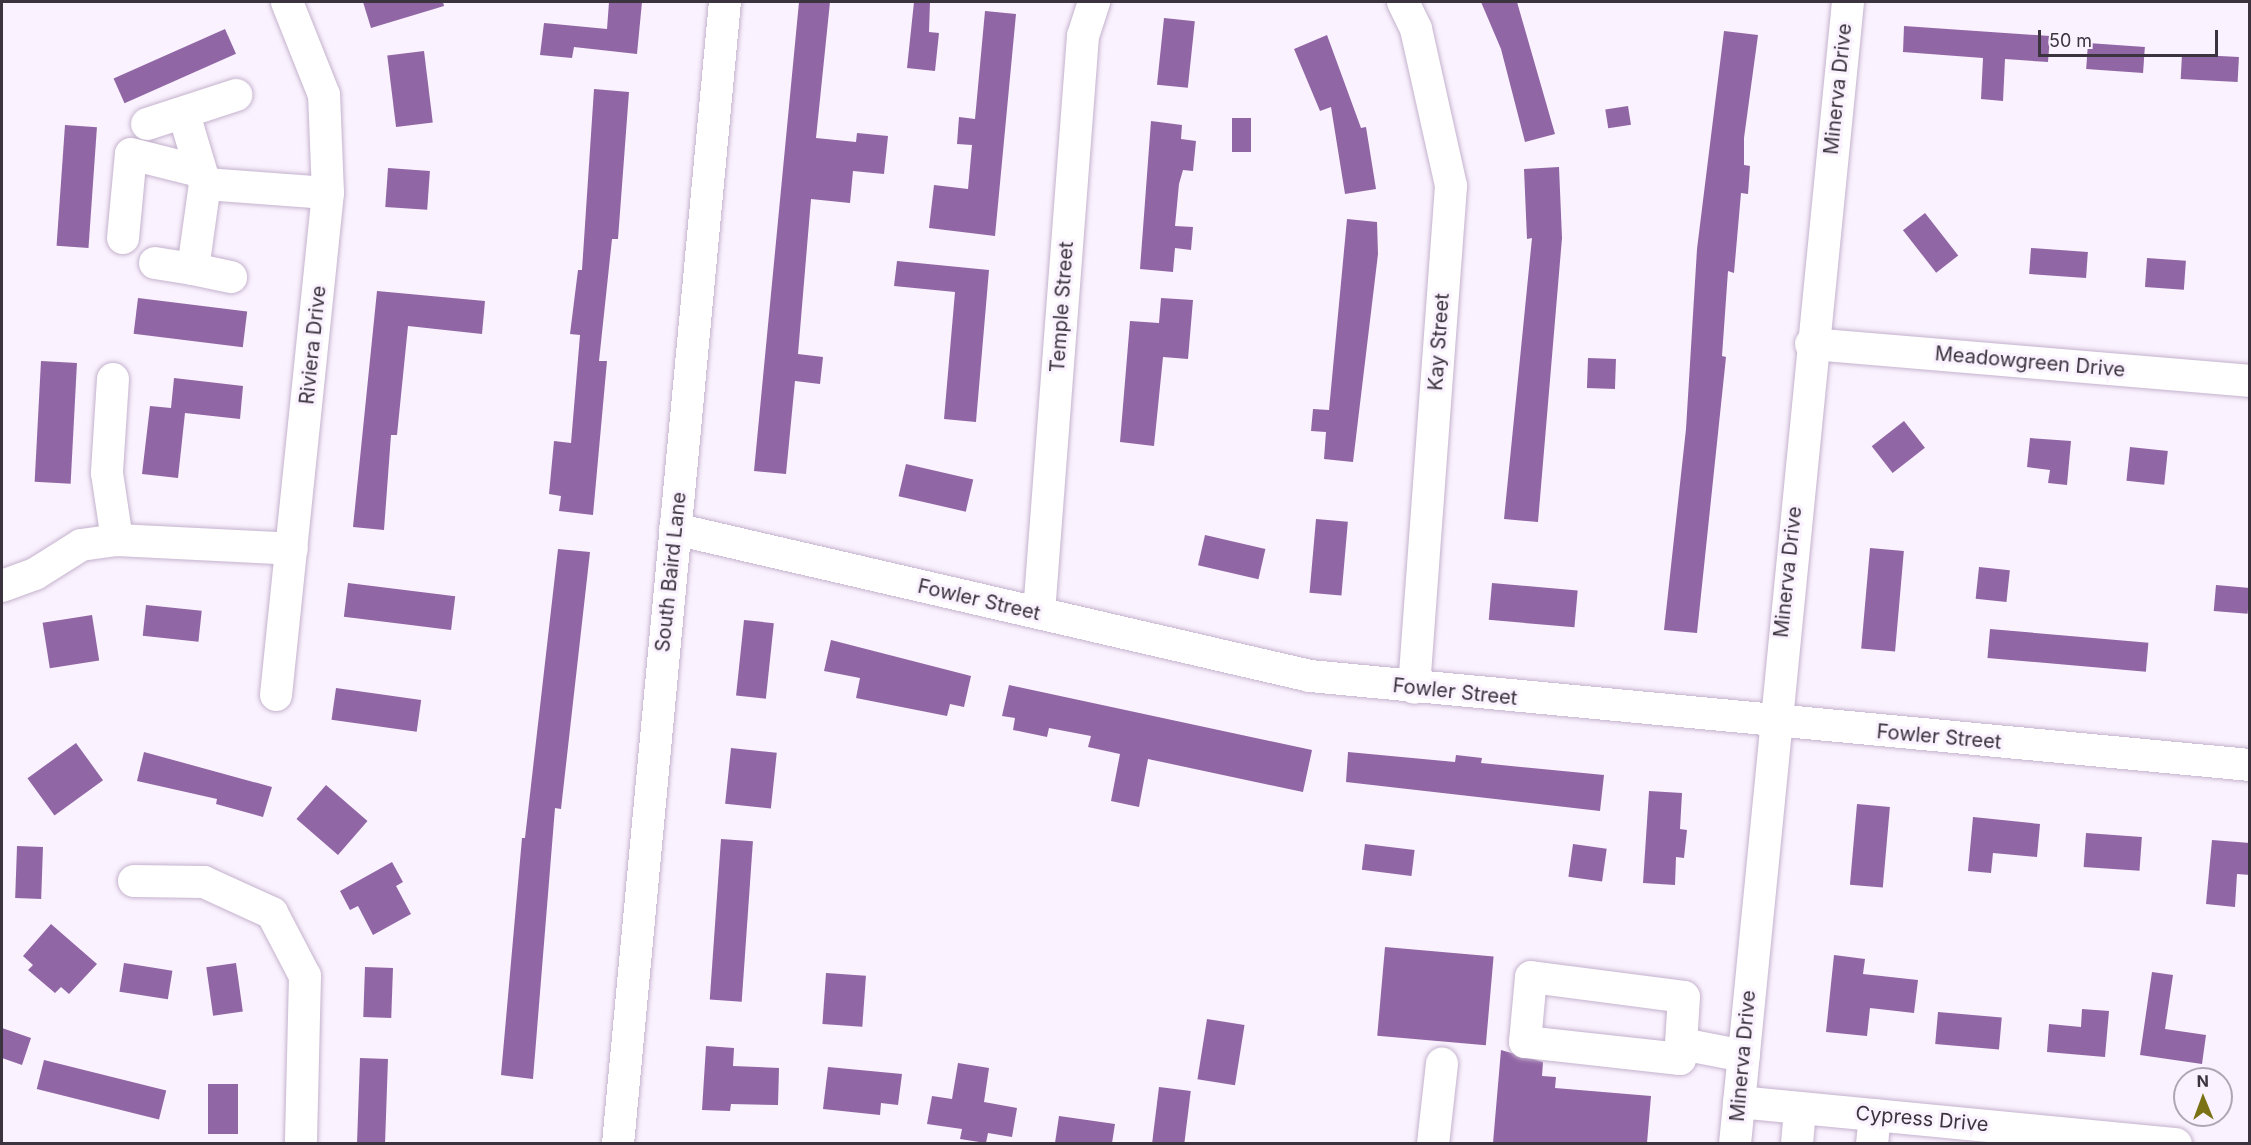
<!DOCTYPE html>
<html>
<head>
<meta charset="utf-8">
<style>
	body { margin:0 }
	#map { position:relative; width:2251px; height:1145px; overflow:hidden; background:#faf2fe; font-family:Inter,sans-serif }
	div>[style] { position:absolute }
	[style*='--x'] { left:calc(var(--x)*1px); top:calc(var(--y)*1px); width:calc(var(--w)*1px); rotate:calc(var(--a)*1deg) }
	.building>* { inset:0; background:#9166a5; transform-origin:0 0 }
	.roads { filter:drop-shadow(0 0 2px #c4b2cd) drop-shadow(0 0 2px #c4b2cd) }
	.minor>* { height:32px; margin:-16px; padding:0 16px; transform-origin:16px; border-radius:16px; background:#fff }
	span { translate:-50% -50%; white-space:nowrap; text-align:center; line-height:1.15; -webkit-text-stroke:6px #faf2fe; paint-order:stroke }
	.street-label { font-size:20px; color:#3b343f }
	.frame { position:absolute; inset:0; border:3px solid #3b343f; pointer-events:none }
	.north { position:absolute; left:2173px; top:1067px; width:60px; height:60px; box-sizing:border-box; background:#faf2fe; border:2px solid #aea6b2; border-radius:50%; rotate:359deg; font-size:16px; font-weight:700; line-height:24px; text-align:center; color:#3b343f }
	.north::after { content:''; display:block; margin:auto; width:21px; height:27px; background:#7a7215; clip-path:polygon(50% 0,100% 100%,50% 72%,0 100%) }
	.scale { position:absolute; left:2038px; top:30px; width:180px; height:27px; box-sizing:border-box; border:3px solid #3b343f; border-top:0; padding-left:8px; font-size:18px; line-height:21px; white-space:nowrap; color:#3b343f; -webkit-text-stroke:4px #faf2fe; paint-order:stroke }
</style>
</head>
<body>
<div id="map">
	<div class="building">
		<i style="clip-path:polygon(363px 2px,443px 2px,444px 6px,371px 28px)"></i>
		<i style="clip-path:polygon(609px 2px,642px 2px,637px 54px,574px 47px,572px 58px,540px 55px,544px 23px,607px 29px)"></i>
		<i style="clip-path:polygon(799px 2px,830px 2px,816px 138px,856px 142px,857px 133px,888px 136px,884px 174px,853px 171px,850px 203px,811px 199px,798px 354px,823px 357px,820px 384px,795px 381px,786px 474px,754px 471px)"></i>
		<i style="clip-path:polygon(914px 2px,930px 2px,929px 32px,939px 33px,935px 71px,907px 68px)"></i>
		<i style="clip-path:polygon(1481px 2px,1517px 2px,1555px 134px,1525px 142px,1501px 49px)"></i>
		<i style="clip-path:polygon(985px 11px,1016px 14px,995px 236px,929px 228px,934px 185px,968px 189px,972px 145px,957px 144px,959px 117px,975px 119px)"></i>
		<i style="left:1164px;top:18px;width:31px;height:67px;rotate:6deg"></i>
		<i style="clip-path:polygon(1904px 26px,2050px 36px,2048px 62px,2005px 59px,2003px 101px,1981px 99px,1983px 58px,1903px 52px)"></i>
		<i style="left:225px;top:29px;width:27px;height:122px;rotate:66deg"></i>
		<i style="clip-path:polygon(1724px 31px,1758px 35px,1744px 138px,1744px 165px,1750px 166px,1748px 194px,1741px 193px,1734px 273px,1728px 271px,1722px 356px,1726px 357px,1697px 633px,1664px 630px,1686px 429px,1697px 249px)"></i>
		<i style="clip-path:polygon(1327px 35px,1361px 128px,1366px 127px,1376px 189px,1345px 194px,1331px 107px,1320px 111px,1294px 49px)"></i>
		<i style="left:2088px;top:43px;width:57px;height:26px;rotate:4deg"></i>
		<i style="left:424px;top:51px;width:72px;height:37px;rotate:83deg"></i>
		<i style="left:2182px;top:54px;width:57px;height:25px;rotate:3deg"></i>
		<i style="clip-path:polygon(594px 89px,629px 92px,618px 239px,612px 239px,599px 361px,607px 361px,593px 515px,559px 511px,561px 496px,549px 494px,554px 441px,571px 443px,580px 335px,570px 334px,578px 270px,582px 270px)"></i>
		<i style="left:1628px;top:106px;width:19px;height:23px;rotate:81deg"></i>
		<i style="left:1232px;top:118px;width:19px;height:34px"></i>
		<i style="clip-path:polygon(1151px 121px,1182px 125px,1181px 139px,1196px 141px,1193px 171px,1183px 170px,1179px 184px,1175px 226px,1193px 227px,1191px 250px,1175px 248px,1173px 272px,1140px 269px)"></i>
		<i style="left:65px;top:125px;width:32px;height:121px;rotate:4deg"></i>
		<i style="clip-path:polygon(1559px 167px,1562px 238px,1538px 522px,1504px 519px,1532px 238px,1527px 239px,1524px 169px)"></i>
		<i style="left:388px;top:168px;width:42px;height:39px;rotate:4deg"></i>
		<i style="left:1925px;top:213px;width:54px;height:28px;rotate:52deg"></i>
		<i style="clip-path:polygon(1347px 219px,1377px 222px,1378px 254px,1353px 462px,1324px 459px,1326px 432px,1311px 431px,1313px 409px,1329px 410px)"></i>
		<i style="left:2031px;top:248px;width:57px;height:26px;rotate:4deg"></i>
		<i style="left:2147px;top:258px;width:39px;height:29px;rotate:4deg"></i>
		<i style="clip-path:polygon(897px 261px,989px 270px,976px 422px,944px 419px,955px 292px,894px 286px)"></i>
		<i style="clip-path:polygon(377px 291px,485px 301px,482px 334px,408px 326px,397px 435px,391px 435px,384px 530px,353px 527px)"></i>
		<i style="left:138px;top:298px;width:110px;height:36px;rotate:7deg"></i>
		<i style="clip-path:polygon(1161px 298px,1193px 300px,1188px 359px,1163px 357px,1154px 446px,1120px 442px,1130px 321px,1159px 323px)"></i>
		<i style="left:1588px;top:358px;width:28px;height:30px;rotate:2deg"></i>
		<i style="left:41px;top:361px;width:36px;height:121px;rotate:3deg"></i>
		<i style="clip-path:polygon(174px 378px,243px 386px,240px 419px,185px 413px,178px 478px,142px 474px,150px 406px,171px 408px)"></i>
		<i style="left:1904px;top:421px;width:34px;height:41px;rotate:52deg"></i>
		<i style="clip-path:polygon(2030px 438px,2071px 441px,2067px 485px,2048px 483px,2050px 470px,2027px 467px)"></i>
		<i style="left:2130px;top:447px;width:38px;height:34px;rotate:6deg"></i>
		<i style="left:906px;top:464px;width:69px;height:33px;rotate:13deg"></i>
		<i style="left:1316px;top:519px;width:32px;height:74px;rotate:5deg"></i>
		<i style="left:1205px;top:535px;width:62px;height:31px;rotate:13deg"></i>
		<i style="left:1870px;top:548px;width:34px;height:101px;rotate:5deg"></i>
		<i style="clip-path:polygon(558px 549px,590px 552px,561px 809px,555px 808px,533px 1079px,501px 1075px,522px 838px,525px 838px)"></i>
		<i style="left:1979px;top:567px;width:31px;height:32px;rotate:6deg"></i>
		<i style="left:348px;top:583px;width:108px;height:34px;rotate:7deg"></i>
		<i style="left:1492px;top:583px;width:86px;height:37px;rotate:5deg"></i>
		<i style="left:2216px;top:585px;width:34px;height:26px;rotate:5deg"></i>
		<i style="left:146px;top:605px;width:56px;height:31px;rotate:6deg"></i>
		<i style="left:92px;top:615px;width:46px;height:50px;rotate:81deg"></i>
		<i style="left:744px;top:620px;width:30px;height:76px;rotate:6deg"></i>
		<i style="left:1990px;top:629px;width:159px;height:29px;rotate:5deg"></i>
		<i style="clip-path:polygon(831px 640px,971px 676px,964px 707px,950px 704px,947px 716px,856px 698px,860px 678px,824px 671px)"></i>
		<i style="clip-path:polygon(1009px 685px,1312px 750px,1303px 792px,1148px 759px,1139px 807px,1111px 801px,1120px 754px,1088px 747px,1091px 736px,1049px 728px,1047px 737px,1013px 730px,1015px 718px,1002px 716px)"></i>
		<i style="left:336px;top:688px;width:86px;height:32px;rotate:8deg"></i>
		<i style="left:76px;top:743px;width:46px;height:60px;rotate:54deg"></i>
		<i style="left:731px;top:748px;width:46px;height:56px;rotate:6deg"></i>
		<i style="clip-path:polygon(144px 752px,272px 787px,263px 817px,216px 804px,217px 799px,137px 781px)"></i>
		<i style="clip-path:polygon(1348px 752px,1455px 762px,1456px 755px,1482px 758px,1481px 763px,1604px 775px,1600px 811px,1346px 782px)"></i>
		<i style="left:326px;top:785px;width:55px;height:45px;rotate:41deg"></i>
		<i style="clip-path:polygon(1649px 791px,1682px 793px,1680px 829px,1687px 830px,1684px 858px,1676px 857px,1675px 885px,1643px 883px)"></i>
		<i style="left:1857px;top:804px;width:33px;height:81px;rotate:5deg"></i>
		<i style="clip-path:polygon(1973px 817px,2040px 824px,2037px 857px,1993px 853px,1991px 873px,1968px 871px)"></i>
		<i style="left:2086px;top:833px;width:56px;height:34px;rotate:4deg"></i>
		<i style="left:721px;top:839px;width:32px;height:161px;rotate:4deg"></i>
		<i style="clip-path:polygon(2212px 840px,2250px 843px,2250px 875px,2237px 874px,2235px 907px,2206px 904px)"></i>
		<i style="left:1365px;top:844px;width:50px;height:26px;rotate:7deg"></i>
		<i style="left:1573px;top:844px;width:34px;height:33px;rotate:8deg"></i>
		<i style="left:17px;top:846px;width:26px;height:52px;rotate:2deg"></i>
		<i style="clip-path:polygon(392px 862px,403px 882px,396px 886px,411px 914px,373px 935px,358px 906px,350px 910px,340px 891px)"></i>
		<i style="clip-path:polygon(51px 924px,97px 964px,69px 994px,61px 987px,55px 993px,28px 970px,33px 965px,23px 956px)"></i>
		<i style="left:1385px;top:947px;width:109px;height:89px;rotate:5deg"></i>
		<i style="clip-path:polygon(1834px 955px,1865px 959px,1863px 974px,1918px 980px,1914px 1013px,1870px 1008px,1867px 1036px,1826px 1032px)"></i>
		<i style="left:124px;top:963px;width:49px;height:29px;rotate:9deg"></i>
		<i style="left:236px;top:963px;width:49px;height:30px;rotate:82deg"></i>
		<i style="left:365px;top:967px;width:28px;height:50px;rotate:2deg"></i>
		<i style="clip-path:polygon(2152px 972px,2173px 975px,2165px 1029px,2206px 1035px,2202px 1064px,2140px 1055px)"></i>
		<i style="left:826px;top:973px;width:40px;height:51px;rotate:4deg"></i>
		<i style="clip-path:polygon(2082px 1009px,2109px 1011px,2105px 1057px,2047px 1052px,2049px 1024px,2081px 1027px)"></i>
		<i style="left:1938px;top:1012px;width:64px;height:32px;rotate:5deg"></i>
		<i style="left:1207px;top:1019px;width:38px;height:61px;rotate:9deg"></i>
		<i style="clip-path:polygon(2px 1028px,31px 1038px,22px 1065px,2px 1058px)"></i>
		<i style="clip-path:polygon(706px 1046px,734px 1048px,733px 1066px,779px 1068px,778px 1105px,731px 1104px,730px 1111px,702px 1110px)"></i>
		<i style="clip-path:polygon(1501px 1050px,1543px 1062px,1542px 1076px,1556px 1077px,1555px 1088px,1651px 1096px,1647px 1143px,1493px 1143px)"></i>
		<i style="left:360px;top:1058px;width:28px;height:85px;rotate:2deg"></i>
		<i style="left:44px;top:1060px;width:126px;height:30px;rotate:14deg"></i>
		<i style="clip-path:polygon(958px 1063px,989px 1068px,984px 1102px,1017px 1108px,1012px 1137px,988px 1133px,986px 1143px,960px 1139px,962px 1129px,927px 1124px,932px 1096px,952px 1099px)"></i>
		<i style="clip-path:polygon(828px 1067px,902px 1074px,898px 1105px,881px 1103px,880px 1115px,823px 1109px)"></i>
		<i style="left:208px;top:1084px;width:30px;height:50px"></i>
		<i style="left:1159px;top:1087px;width:32px;height:57px;rotate:7deg"></i>
		<i style="clip-path:polygon(1059px 1116px,1115px 1124px,1112px 1143px,1055px 1143px)"></i>
	</div>
	<div class="roads">
		<div class="minor">
			<i style="--x:1403;--y:2;--w:30;--a:64"></i>
			<i style="--x:1416;--y:29;--w:161;--a:77.4"></i>
			<i style="--x:1451;--y:186;--w:503;--a:94.22"></i>
			<i style="--x:147;--y:124;--w:94;--a:-18"></i>
			<i style="--x:205;--y:184;--w:123;--a:4.2"></i>
			<i style="--x:123;--y:238;--w:84;--a:-84.6"></i>
			<i style="--x:131;--y:154;--w:70;--a:14"></i>
			<i style="--x:155;--y:263;--w:38;--a:9"></i>
			<i style="--x:193;--y:269;--w:86;--a:-82"></i>
			<i style="--x:205;--y:184;--w:73;--a:-106.7"></i>
			<i style="--x:193;--y:269;--w:39;--a:12"></i>
			<i style="--x:1811;--y:344;--w:441;--a:4.8"></i>
			<i style="--x:113;--y:379;--w:94;--a:93.7"></i>
			<i style="--x:107;--y:473;--w:68;--a:81.5"></i>
			<i style="--x:675;--y:529;--w:652;--a:13.03"></i>
			<i style="--x:1310;--y:676;--w:944;--a:5.41"></i>
			<i style="--x:2;--y:586;--w:35;--a:-20"></i>
			<i style="--x:35;--y:574;--w:54;--a:-32.2"></i>
			<i style="--x:81;--y:545;--w:36;--a:-8"></i>
			<i style="--x:117;--y:540;--w:175;--a:2.9"></i>
			<i style="--x:1039;--y:613;--w:579;--a:-85.64"></i>
			<i style="--x:1083;--y:36;--w:36;--a:-72"></i>
			<i style="--x:276;--y:695;--w:505;--a:-84.09"></i>
			<i style="--x:328;--y:193;--w:98;--a:-92.3"></i>
			<i style="--x:324;--y:95;--w:100;--a:-111.7"></i>
			<i style="--x:134;--y:881;--w:70;--a:0.8"></i>
			<i style="--x:204;--y:882;--w:75;--a:24.5"></i>
			<i style="--x:272;--y:913;--w:71;--a:62.4"></i>
			<i style="--x:305;--y:976;--w:168;--a:91.4"></i>
			<i style="--x:1531;--y:977;--w:154;--a:7.4"></i>
			<i style="--x:1684;--y:997;--w:62;--a:93.7"></i>
			<i style="--x:1680;--y:1059;--w:156;--a:-173.7"></i>
			<i style="--x:1525;--y:1042;--w:65;--a:-84.7"></i>
			<i style="--x:1682;--y:1044;--w:63;--a:11"></i>
			<i style="--x:1739;--y:1102;--w:439;--a:5.5"></i>
			<i style="--x:618;--y:1144;--w:1147;--a:-84.65"></i>
			<i style="--x:1433;--y:1144;--w:81;--a:-83.6"></i>
			<i style="--x:1735;--y:1144;--w:1148;--a:-84.35"></i>
			<i style="--x:1797;--y:1144;--w:36;--a:-85"></i>
			<i style="--x:1872;--y:1144;--w:29;--a:-84"></i>
		</div>
	</div>
	<div class="street-label">
		<span style="left:1838px;top:89px;rotate:-84deg">Minerva Drive</span>
		<span style="left:1062px;top:307px;rotate:-86deg">Temple Street</span>
		<span style="left:1439px;top:342px;rotate:-86deg">Kay Street</span>
		<span style="left:313px;top:345px;rotate:-84deg">Riviera Drive</span>
		<span style="left:2030px;top:362px;rotate:5deg">Meadowgreen Drive</span>
		<span style="left:671px;top:572px;rotate:-84deg">South Baird Lane</span>
		<span style="left:1788px;top:572px;rotate:-84deg">Minerva Drive</span>
		<span style="left:979px;top:600px;rotate:13deg">Fowler Street</span>
		<span style="left:1455px;top:692px;rotate:6deg">Fowler Street</span>
		<span style="left:1939px;top:737px;rotate:5deg">Fowler Street</span>
		<span style="left:1743px;top:1056px;rotate:-85deg">Minerva Drive</span>
		<span style="left:1922px;top:1119px;rotate:5deg">Cypress Drive</span>
	</div>
	<div class="frame"></div>
	<div class="north">N</div>
	<div class="scale">50 m</div>
</div>
</body>
</html>
